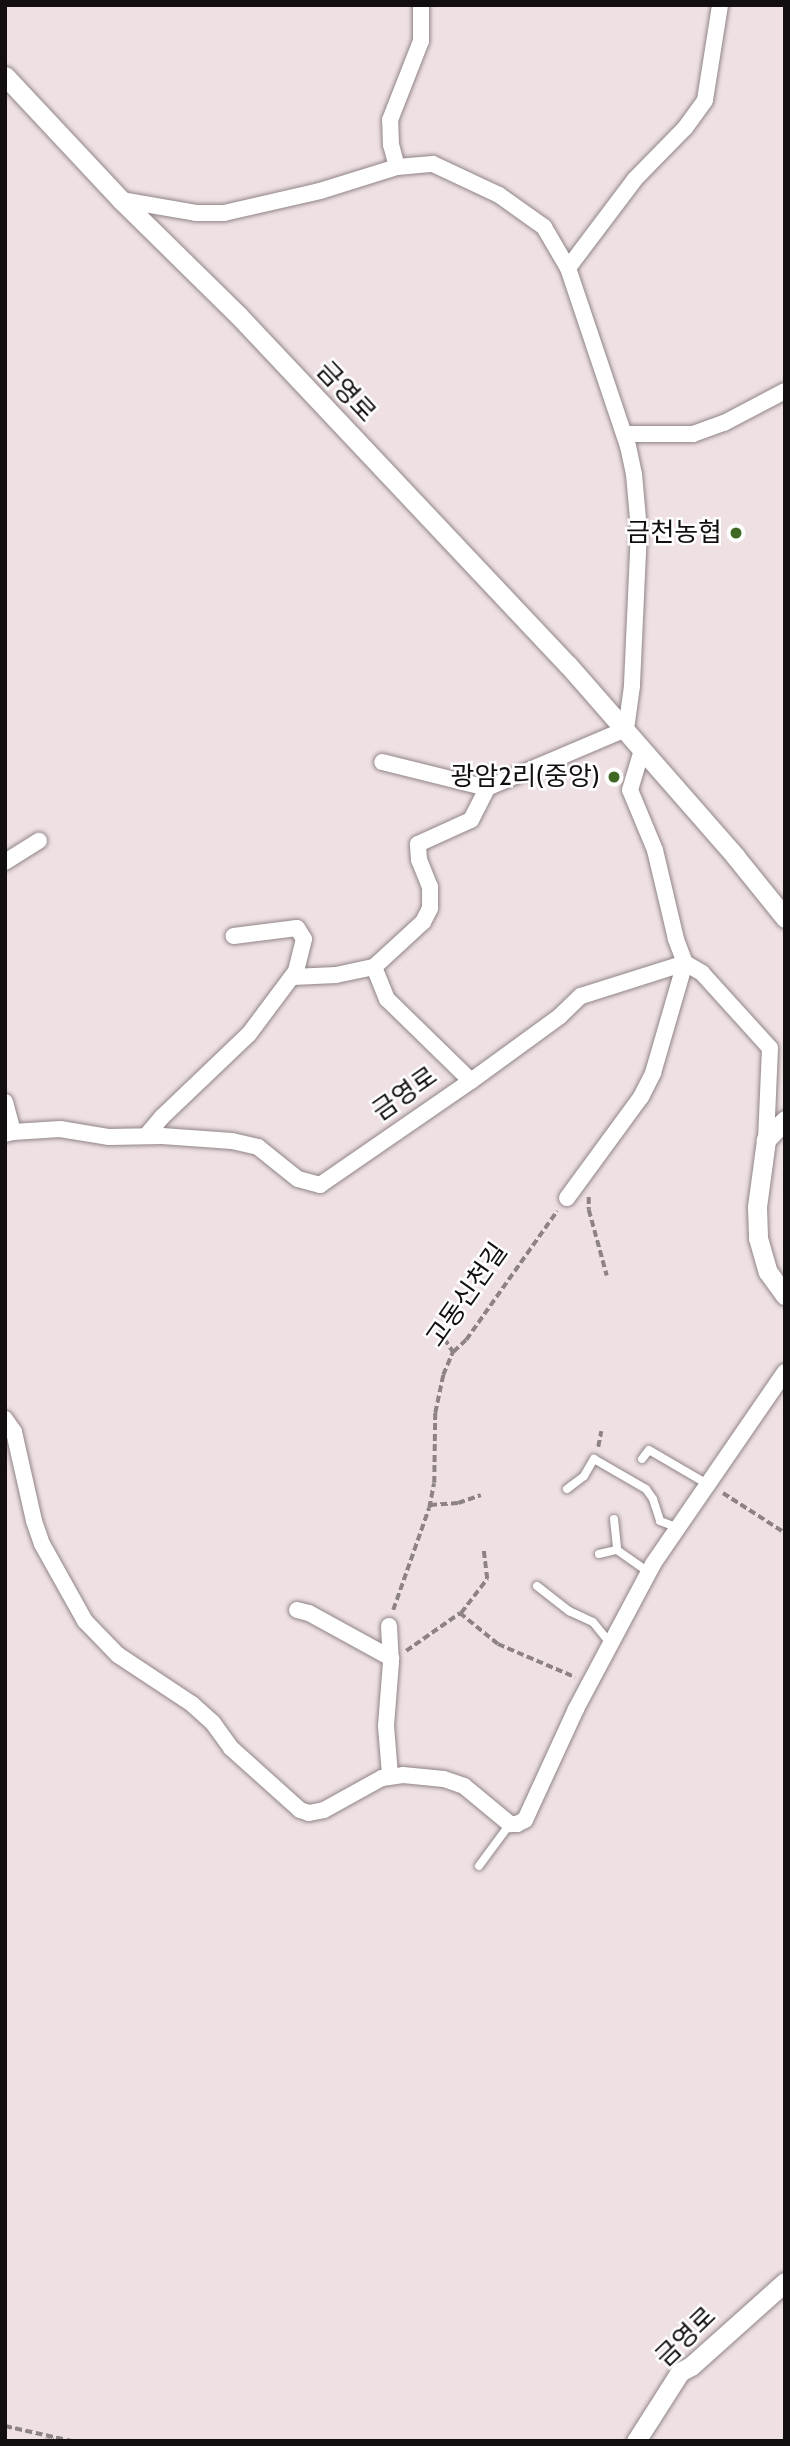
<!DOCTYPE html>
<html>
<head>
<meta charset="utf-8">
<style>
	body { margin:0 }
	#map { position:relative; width:790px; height:2446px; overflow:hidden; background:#efe1e3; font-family:Cabin,"Noto Sans KR",sans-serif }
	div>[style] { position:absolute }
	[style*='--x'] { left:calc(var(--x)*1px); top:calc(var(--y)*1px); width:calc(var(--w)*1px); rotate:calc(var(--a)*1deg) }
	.path>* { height:3.5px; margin-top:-1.75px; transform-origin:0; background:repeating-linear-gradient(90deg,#8d8385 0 7px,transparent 0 10.5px) }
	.roads { filter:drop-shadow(0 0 2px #908486) drop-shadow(0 0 2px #908486) }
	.service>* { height:8px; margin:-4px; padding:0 4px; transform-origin:4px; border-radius:4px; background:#fff }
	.minor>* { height:16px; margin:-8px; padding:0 8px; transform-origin:8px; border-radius:8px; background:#fff }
	.tertiary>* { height:19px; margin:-9.5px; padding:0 9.5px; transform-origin:9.5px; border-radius:9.5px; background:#fff }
	.dots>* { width:19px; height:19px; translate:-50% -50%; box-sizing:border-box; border:4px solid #fff; border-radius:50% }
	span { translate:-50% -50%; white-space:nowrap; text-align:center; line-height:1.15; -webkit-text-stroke:5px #fff; paint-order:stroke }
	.street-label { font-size:26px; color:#130f10 }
	.poi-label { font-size:26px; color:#130f10 }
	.right { translate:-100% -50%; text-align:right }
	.frame { position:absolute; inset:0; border:7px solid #130f10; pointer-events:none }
</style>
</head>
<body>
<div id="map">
	<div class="path">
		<i style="--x:589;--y:1197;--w:13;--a:90"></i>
		<i style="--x:589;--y:1210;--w:68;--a:74.7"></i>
		<i style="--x:433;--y:1321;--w:37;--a:57"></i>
		<i style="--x:598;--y:1447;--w:16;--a:-79"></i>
		<i style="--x:723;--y:1493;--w:74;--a:32.8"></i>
		<i style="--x:430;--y:1505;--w:28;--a:-4"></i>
		<i style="--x:458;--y:1503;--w:24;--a:-19"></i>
		<i style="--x:393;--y:1610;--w:108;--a:-70.6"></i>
		<i style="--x:429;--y:1508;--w:25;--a:-79"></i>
		<i style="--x:434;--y:1483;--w:70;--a:-89.2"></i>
		<i style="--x:435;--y:1413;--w:39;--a:-78"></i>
		<i style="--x:443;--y:1375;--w:25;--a:-67"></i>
		<i style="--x:453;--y:1352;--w:18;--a:-43"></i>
		<i style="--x:466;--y:1340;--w:158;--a:-54.8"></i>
		<i style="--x:461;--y:1613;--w:43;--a:-52.6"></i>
		<i style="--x:487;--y:1579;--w:31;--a:-97"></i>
		<i style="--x:406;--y:1651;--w:66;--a:-35.1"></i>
		<i style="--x:460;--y:1613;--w:49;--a:39.2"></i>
		<i style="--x:498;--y:1644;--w:84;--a:23.2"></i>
		<i style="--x:5;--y:2426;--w:68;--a:12.8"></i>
		<i style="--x:43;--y:2441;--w:11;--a:-5"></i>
	</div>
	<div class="roads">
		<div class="service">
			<i style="--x:642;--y:1459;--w:11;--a:-52"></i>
			<i style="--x:649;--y:1450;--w:69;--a:30.3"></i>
			<i style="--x:567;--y:1489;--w:21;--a:-37"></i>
			<i style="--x:584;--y:1476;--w:20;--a:-60"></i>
			<i style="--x:594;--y:1459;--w:60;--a:30"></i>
			<i style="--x:646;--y:1489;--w:12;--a:55"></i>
			<i style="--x:653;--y:1499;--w:23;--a:72"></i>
			<i style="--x:660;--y:1521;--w:19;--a:21"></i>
			<i style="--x:614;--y:1519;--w:31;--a:84"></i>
			<i style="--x:617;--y:1550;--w:39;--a:35"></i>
			<i style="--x:599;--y:1554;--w:18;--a:-13"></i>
			<i style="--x:537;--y:1586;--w:41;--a:38"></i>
			<i style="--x:569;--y:1611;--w:26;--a:25"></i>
			<i style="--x:593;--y:1622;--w:27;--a:51"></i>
			<i style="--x:479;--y:1866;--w:52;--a:-53.6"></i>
		</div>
		<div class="minor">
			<i style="--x:397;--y:167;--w:23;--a:-105"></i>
			<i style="--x:391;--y:145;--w:25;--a:-92"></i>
			<i style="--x:390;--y:120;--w:85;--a:-68.6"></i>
			<i style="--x:421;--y:41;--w:36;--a:-90"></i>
			<i style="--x:121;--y:200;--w:76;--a:9.8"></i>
			<i style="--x:196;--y:213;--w:28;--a:0"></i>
			<i style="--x:224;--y:213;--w:98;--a:-12.9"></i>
			<i style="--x:320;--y:191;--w:81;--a:-17.3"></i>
			<i style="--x:397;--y:167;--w:36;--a:-5"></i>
			<i style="--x:433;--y:164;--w:73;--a:25.2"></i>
			<i style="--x:499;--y:195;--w:55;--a:35.4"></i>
			<i style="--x:544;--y:227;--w:48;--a:59.7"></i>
			<i style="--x:568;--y:268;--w:188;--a:71.4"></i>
			<i style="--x:628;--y:446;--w:29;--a:78"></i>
			<i style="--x:634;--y:474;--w:56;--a:84.9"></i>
			<i style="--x:639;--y:530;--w:156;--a:92.6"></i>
			<i style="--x:632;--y:686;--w:43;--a:97.9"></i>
			<i style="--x:626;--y:729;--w:151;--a:157"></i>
			<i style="--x:487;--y:788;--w:108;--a:-166.1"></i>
			<i style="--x:568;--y:268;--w:111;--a:-53"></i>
			<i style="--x:635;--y:179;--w:71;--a:-45.6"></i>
			<i style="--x:685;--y:128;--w:34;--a:-54"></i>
			<i style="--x:705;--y:100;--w:96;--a:-81"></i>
			<i style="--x:624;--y:434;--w:69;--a:0"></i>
			<i style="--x:693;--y:434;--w:33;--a:-20"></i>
			<i style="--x:724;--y:423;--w:69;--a:-27.7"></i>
			<i style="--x:5;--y:862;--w:40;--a:-32"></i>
			<i style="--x:374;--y:967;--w:35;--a:68"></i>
			<i style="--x:387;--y:999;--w:117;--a:44.3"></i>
			<i style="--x:293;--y:977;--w:43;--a:-2.7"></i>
			<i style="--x:336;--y:975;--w:39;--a:-12"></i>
			<i style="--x:374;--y:967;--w:67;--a:-42.6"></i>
			<i style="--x:423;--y:922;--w:16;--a:-63"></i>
			<i style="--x:430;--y:908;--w:21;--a:-90"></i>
			<i style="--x:430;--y:887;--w:29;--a:-112"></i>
			<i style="--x:419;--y:860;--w:16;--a:-94"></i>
			<i style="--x:418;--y:844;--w:58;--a:-24.4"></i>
			<i style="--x:471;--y:820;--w:36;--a:-63"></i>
			<i style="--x:5;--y:1102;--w:31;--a:75"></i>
			<i style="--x:13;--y:1132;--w:8;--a:166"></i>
			<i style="--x:13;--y:1132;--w:47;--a:-3.7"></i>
			<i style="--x:60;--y:1129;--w:50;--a:9.3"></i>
			<i style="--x:109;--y:1137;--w:53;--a:-1.1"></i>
			<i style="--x:162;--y:1136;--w:70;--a:4.1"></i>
			<i style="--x:232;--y:1141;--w:27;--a:13"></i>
			<i style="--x:258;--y:1147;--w:51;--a:38.7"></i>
			<i style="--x:298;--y:1179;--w:23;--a:15"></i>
			<i style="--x:320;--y:1185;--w:183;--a:-34.6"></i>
			<i style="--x:471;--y:1081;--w:110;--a:-36.1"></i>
			<i style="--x:560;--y:1016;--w:29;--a:-44"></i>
			<i style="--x:581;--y:996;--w:109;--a:-17.6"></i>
			<i style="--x:685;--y:963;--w:26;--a:-111"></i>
			<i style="--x:676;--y:939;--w:91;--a:-103.3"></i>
			<i style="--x:655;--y:850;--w:65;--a:-112.6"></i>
			<i style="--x:630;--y:790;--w:42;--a:-73.3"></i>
			<i style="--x:146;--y:1136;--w:25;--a:-50"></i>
			<i style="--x:162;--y:1117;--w:120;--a:-43.7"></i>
			<i style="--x:249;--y:1034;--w:79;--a:-53.3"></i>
			<i style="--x:296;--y:971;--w:33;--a:-76"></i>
			<i style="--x:304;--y:939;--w:13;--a:-122"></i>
			<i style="--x:297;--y:928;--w:64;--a:172.8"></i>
			<i style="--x:567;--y:1198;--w:125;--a:-53.8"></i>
			<i style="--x:641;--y:1097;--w:27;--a:-63"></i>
			<i style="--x:653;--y:1073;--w:115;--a:-73.8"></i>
			<i style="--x:685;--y:963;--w:20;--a:30"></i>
			<i style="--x:702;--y:973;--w:101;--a:47.8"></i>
			<i style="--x:770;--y:1048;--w:92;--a:92.5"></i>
			<i style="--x:5;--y:1419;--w:16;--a:55"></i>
			<i style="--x:14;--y:1432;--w:91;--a:77.3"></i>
			<i style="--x:34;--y:1521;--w:24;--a:71"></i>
			<i style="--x:42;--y:1544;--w:88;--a:60.8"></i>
			<i style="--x:85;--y:1621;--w:47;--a:45.9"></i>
			<i style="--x:118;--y:1655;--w:89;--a:33.5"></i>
			<i style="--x:192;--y:1704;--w:28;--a:42"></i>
			<i style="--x:213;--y:1723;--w:31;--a:54"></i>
			<i style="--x:231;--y:1748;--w:93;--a:41.9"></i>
			<i style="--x:300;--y:1810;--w:9;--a:18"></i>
			<i style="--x:309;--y:1813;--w:15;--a:-11"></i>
			<i style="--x:324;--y:1810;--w:66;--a:-28.9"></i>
			<i style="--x:382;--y:1778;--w:21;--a:-8"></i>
			<i style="--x:403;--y:1775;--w:41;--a:5.6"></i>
			<i style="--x:444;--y:1779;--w:21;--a:19"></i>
			<i style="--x:464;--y:1786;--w:60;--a:39.6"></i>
			<i style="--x:510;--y:1824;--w:7;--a:0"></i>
			<i style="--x:517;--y:1824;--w:9;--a:-27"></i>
			<i style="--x:525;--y:1820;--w:122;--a:-65.3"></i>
			<i style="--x:576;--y:1709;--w:164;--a:-62"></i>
			<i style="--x:653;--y:1564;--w:233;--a:-55.5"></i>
			<i style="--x:297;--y:1610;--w:12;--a:14"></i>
			<i style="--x:309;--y:1613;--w:94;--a:28.8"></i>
			<i style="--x:389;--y:1626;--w:36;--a:87"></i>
			<i style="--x:391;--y:1662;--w:64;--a:94.5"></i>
			<i style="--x:386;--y:1726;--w:49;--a:85.3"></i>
		</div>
		<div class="tertiary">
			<i style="--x:5;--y:76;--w:170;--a:46.9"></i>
			<i style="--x:121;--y:200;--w:164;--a:44.5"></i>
			<i style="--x:238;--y:315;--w:481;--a:46.7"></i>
			<i style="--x:568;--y:665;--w:254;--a:48.8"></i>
			<i style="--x:735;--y:856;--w:80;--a:51.1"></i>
			<i style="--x:785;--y:1120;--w:28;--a:134"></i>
			<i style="--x:766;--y:1140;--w:68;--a:97.7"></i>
			<i style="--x:757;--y:1207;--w:31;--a:88"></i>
			<i style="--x:758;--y:1238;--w:35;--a:74"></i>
			<i style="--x:768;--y:1272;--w:29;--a:54"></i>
			<i style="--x:636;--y:2441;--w:82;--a:-57.5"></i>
			<i style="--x:680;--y:2372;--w:13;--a:-29"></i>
			<i style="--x:691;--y:2366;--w:126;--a:-41.8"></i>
		</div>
	</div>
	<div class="dots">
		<i style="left:736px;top:533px;background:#3f6824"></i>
		<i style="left:614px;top:777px;background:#3f6824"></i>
	</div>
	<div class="street-label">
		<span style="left:346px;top:392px;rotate:47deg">금영로</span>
		<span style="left:405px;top:1094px;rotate:-35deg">금영로</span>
		<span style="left:467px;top:1295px;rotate:-55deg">고동신천길</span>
		<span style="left:686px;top:2337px;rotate:-44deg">금영로</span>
	</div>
	<div class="poi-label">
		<span class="right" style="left:722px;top:533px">금천농협</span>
		<span class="right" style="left:600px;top:777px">광암2리(중앙)</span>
	</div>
	<div class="frame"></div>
</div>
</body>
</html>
